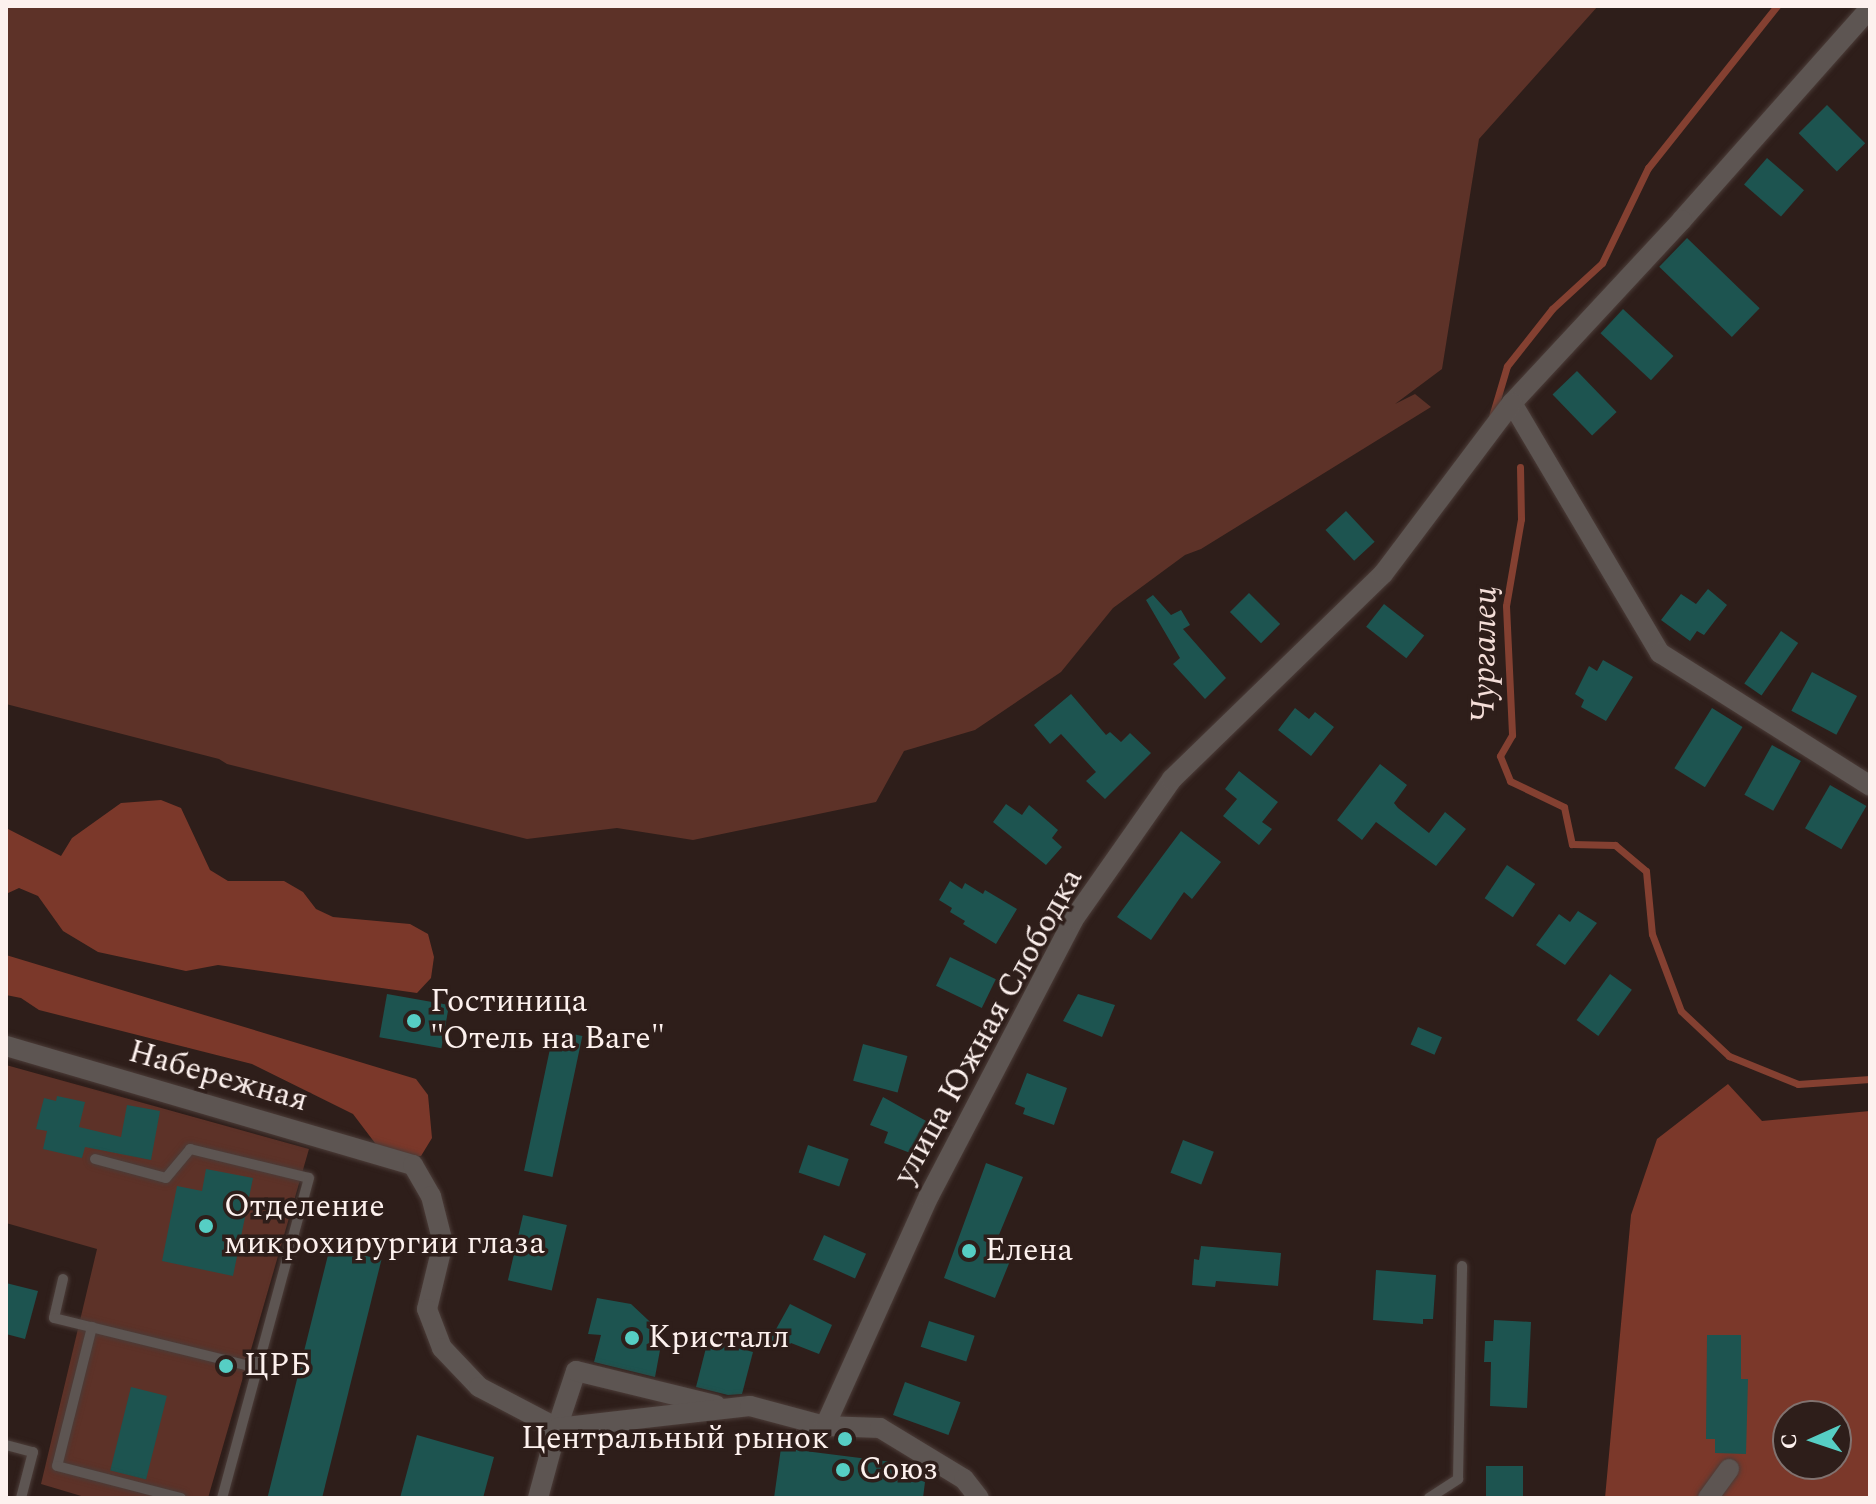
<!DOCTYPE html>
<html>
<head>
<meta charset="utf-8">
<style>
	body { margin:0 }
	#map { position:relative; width:1876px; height:1504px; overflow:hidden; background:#2e1e1a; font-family:Spectral,serif }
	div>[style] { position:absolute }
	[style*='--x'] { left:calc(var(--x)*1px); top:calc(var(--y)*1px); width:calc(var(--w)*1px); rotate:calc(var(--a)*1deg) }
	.green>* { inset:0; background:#5d3228 }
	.forest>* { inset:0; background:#7b382a }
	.stream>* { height:7px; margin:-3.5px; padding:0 3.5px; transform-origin:3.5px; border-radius:3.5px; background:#844031 }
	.building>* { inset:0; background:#1d5450; transform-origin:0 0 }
	.roads { filter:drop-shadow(0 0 2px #4b3c38) drop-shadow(0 0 2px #4b3c38) }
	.service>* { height:10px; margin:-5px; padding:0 5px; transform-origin:5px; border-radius:5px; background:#5d5552 }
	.minor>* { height:20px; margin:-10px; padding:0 10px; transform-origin:10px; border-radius:10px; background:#5d5552 }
	.dots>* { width:22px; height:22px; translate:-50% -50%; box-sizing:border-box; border:4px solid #2e1e1a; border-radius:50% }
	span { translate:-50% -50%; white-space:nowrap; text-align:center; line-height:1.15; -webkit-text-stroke:7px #2e1e1a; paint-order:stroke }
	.poi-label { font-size:32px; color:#fdf1ee }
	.left { translate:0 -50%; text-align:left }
	.right { translate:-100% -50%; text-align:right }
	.street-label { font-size:32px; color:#fdf1ee }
	.water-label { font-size:34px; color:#f4ded8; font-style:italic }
	.frame { position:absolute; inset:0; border:8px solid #fdf1ee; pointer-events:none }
	.north { position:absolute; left:1772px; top:1400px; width:80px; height:80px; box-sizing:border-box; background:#2e1e1a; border:2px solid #81726f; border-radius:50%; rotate:267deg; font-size:22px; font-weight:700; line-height:32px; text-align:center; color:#fdf1ee }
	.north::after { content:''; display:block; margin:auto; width:28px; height:36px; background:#56cec4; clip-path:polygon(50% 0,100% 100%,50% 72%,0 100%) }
</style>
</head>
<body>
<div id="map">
	<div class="green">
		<i style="clip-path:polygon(6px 6px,1598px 6px,1479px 139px,1442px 369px,1395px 404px,1415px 394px,1431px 407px,1201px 549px,1185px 555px,1113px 608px,1061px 672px,975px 730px,904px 751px,876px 802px,693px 840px,617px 828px,527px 839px,227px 764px,219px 759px,6px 704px)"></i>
		<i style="clip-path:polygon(6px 1065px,309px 1149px,208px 1498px,88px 1498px,41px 1484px,97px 1249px,6px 1223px)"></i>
	</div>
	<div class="forest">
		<i style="clip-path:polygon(161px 800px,181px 808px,210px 870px,228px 881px,284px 881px,303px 892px,316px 909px,333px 917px,410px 924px,428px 934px,434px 957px,431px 978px,417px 993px,218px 965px,186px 971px,98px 952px,63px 931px,38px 896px,19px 888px,6px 894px,6px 828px,61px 856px,72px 838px,121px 803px)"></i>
		<i style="clip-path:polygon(6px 955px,416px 1079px,428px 1095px,432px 1138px,421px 1156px,399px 1157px,378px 1147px,353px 1114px,252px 1064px,39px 1010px,21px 998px,6px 995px)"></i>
		<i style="clip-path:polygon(evenodd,1728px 1084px,1762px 1121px,1870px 1111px,1870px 1498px,1605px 1498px,1631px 1215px,1657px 1139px,1728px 1084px,1788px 1416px,1836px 1416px,1836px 1464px,1788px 1464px,1788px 1416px)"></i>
	</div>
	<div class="stream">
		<i style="--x:1491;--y:420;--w:56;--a:-73.5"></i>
		<i style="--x:1507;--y:366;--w:73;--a:-51.7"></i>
		<i style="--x:1552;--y:309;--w:68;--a:-42.6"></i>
		<i style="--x:1602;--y:263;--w:106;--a:-64.2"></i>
		<i style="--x:1648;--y:168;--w:207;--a:-51.5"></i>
		<i style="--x:1520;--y:467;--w:52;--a:88.9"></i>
		<i style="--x:1521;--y:519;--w:88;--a:99.8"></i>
		<i style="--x:1506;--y:606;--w:129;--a:87.3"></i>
		<i style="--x:1512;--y:735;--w:24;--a:120"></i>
		<i style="--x:1500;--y:756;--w:27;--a:68"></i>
		<i style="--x:1510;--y:781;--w:60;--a:25.7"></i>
		<i style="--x:1564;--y:807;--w:38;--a:78"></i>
		<i style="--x:1572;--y:844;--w:43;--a:1.3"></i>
		<i style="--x:1615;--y:845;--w:40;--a:40"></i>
		<i style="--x:1646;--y:871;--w:63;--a:84.6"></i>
		<i style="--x:1652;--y:934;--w:82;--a:69.4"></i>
		<i style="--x:1681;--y:1011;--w:66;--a:43.2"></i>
		<i style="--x:1729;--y:1056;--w:74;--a:22.1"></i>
		<i style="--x:1798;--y:1084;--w:72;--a:-4"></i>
	</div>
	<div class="building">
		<i style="left:1827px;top:105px;width:54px;height:40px;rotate:45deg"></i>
		<i style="left:1767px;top:158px;width:49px;height:35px;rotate:41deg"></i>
		<i style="left:1687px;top:238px;width:101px;height:40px;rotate:44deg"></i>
		<i style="left:1623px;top:309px;width:69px;height:33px;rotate:43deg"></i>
		<i style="left:1577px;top:371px;width:57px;height:34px;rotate:46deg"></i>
		<i style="left:1346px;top:511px;width:42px;height:28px;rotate:47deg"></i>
		<i style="clip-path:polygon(1708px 589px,1727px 605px,1704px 635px,1697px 631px,1690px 641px,1661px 620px,1681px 594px,1696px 604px)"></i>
		<i style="left:1249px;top:593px;width:44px;height:27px;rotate:45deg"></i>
		<i style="clip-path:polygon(1153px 595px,1171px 615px,1181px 610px,1190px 625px,1183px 629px,1226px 678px,1205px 699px,1173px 664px,1180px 658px,1146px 600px)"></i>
		<i style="left:1384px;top:604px;width:51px;height:29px;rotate:38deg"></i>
		<i style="left:1781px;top:631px;width:21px;height:64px;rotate:35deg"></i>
		<i style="clip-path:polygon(1603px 660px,1633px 677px,1606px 721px,1581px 707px,1584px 700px,1575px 694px,1589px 666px,1597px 671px)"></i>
		<i style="left:1812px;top:672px;width:51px;height:44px;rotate:28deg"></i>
		<i style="clip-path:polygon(1071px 694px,1106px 735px,1110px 732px,1121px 742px,1130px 733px,1151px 753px,1105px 799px,1086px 781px,1096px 772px,1061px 734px,1050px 744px,1034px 725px)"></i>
		<i style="clip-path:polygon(1295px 708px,1309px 719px,1315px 712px,1334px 727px,1311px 756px,1278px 730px)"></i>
		<i style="left:1712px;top:708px;width:36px;height:71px;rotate:32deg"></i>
		<i style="left:1772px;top:745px;width:33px;height:57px;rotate:29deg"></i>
		<i style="clip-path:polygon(1380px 764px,1407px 785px,1394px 803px,1398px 808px,1429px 833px,1445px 812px,1466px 829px,1436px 866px,1376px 822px,1362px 840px,1337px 820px)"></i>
		<i style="clip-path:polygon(1239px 771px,1278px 802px,1262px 822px,1272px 829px,1259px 845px,1223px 816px,1237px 799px,1225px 789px)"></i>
		<i style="left:1830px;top:785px;width:42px;height:50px;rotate:30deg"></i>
		<i style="clip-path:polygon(1006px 804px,1022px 815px,1029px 805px,1058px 830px,1052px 838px,1062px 847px,1046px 865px,993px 822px)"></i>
		<i style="clip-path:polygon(1181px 831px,1221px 862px,1192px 899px,1184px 892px,1151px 940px,1117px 917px)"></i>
		<i style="left:1507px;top:865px;width:34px;height:40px;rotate:34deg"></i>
		<i style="clip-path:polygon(950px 881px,962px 889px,965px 883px,983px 894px,985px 890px,1017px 909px,996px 944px,963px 924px,965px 921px,950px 912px,952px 908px,939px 900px)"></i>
		<i style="clip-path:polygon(1578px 911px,1597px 923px,1565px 965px,1536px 945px,1559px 914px,1570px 922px)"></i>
		<i style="left:950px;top:957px;width:51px;height:32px;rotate:26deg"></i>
		<i style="left:1610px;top:974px;width:27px;height:57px;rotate:36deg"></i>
		<i style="left:387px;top:994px;width:63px;height:44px;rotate:10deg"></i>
		<i style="clip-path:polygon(1078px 994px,1115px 1005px,1102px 1037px,1063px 1021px)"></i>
		<i style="left:1418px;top:1027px;width:26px;height:19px;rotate:23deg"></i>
		<i style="left:554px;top:1030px;width:29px;height:144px;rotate:12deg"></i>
		<i style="left:863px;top:1044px;width:46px;height:38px;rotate:15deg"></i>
		<i style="clip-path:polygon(1027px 1073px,1067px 1088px,1054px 1125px,1023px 1114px,1025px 1108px,1015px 1104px)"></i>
		<i style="clip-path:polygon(57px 1096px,85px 1102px,79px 1127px,121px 1137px,127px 1105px,160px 1111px,151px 1160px,85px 1147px,82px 1158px,43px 1149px,47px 1131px,36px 1129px,44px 1098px,56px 1101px)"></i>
		<i style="clip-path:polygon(883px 1097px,928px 1122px,913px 1154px,884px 1143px,888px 1132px,870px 1125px)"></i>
		<i style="left:1183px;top:1140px;width:33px;height:35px;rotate:21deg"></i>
		<i style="left:808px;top:1145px;width:43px;height:29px;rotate:19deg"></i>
		<i style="clip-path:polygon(986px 1163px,1023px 1177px,991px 1254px,1010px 1261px,995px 1298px,944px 1278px)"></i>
		<i style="clip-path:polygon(206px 1169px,253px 1178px,233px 1276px,162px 1261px,177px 1186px,202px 1191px)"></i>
		<i style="left:523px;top:1215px;width:45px;height:67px;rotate:13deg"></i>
		<i style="left:824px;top:1235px;width:46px;height:27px;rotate:24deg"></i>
		<i style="clip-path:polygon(1201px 1246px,1281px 1253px,1278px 1286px,1216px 1281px,1215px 1287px,1192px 1285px,1194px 1259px,1199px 1260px)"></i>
		<i style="left:330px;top:1247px;width:53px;height:259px;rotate:14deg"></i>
		<i style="clip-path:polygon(1376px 1270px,1436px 1275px,1433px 1319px,1423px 1319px,1423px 1324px,1373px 1320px)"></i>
		<i style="clip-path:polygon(6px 1283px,38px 1291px,25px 1339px,6px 1334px)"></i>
		<i style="clip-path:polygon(597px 1298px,631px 1304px,663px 1334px,655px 1377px,594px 1362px,601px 1335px,588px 1334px)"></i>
		<i style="clip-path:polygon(790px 1304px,832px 1325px,819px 1354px,791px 1343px,788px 1347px,770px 1340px)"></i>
		<i style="clip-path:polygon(1494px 1320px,1531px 1322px,1527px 1408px,1490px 1406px,1491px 1362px,1484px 1362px,1485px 1341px,1493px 1341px)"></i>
		<i style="left:929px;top:1321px;width:48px;height:27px;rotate:18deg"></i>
		<i style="clip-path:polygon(1707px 1335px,1741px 1335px,1741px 1379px,1748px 1379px,1746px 1454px,1715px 1453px,1715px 1439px,1706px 1439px)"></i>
		<i style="clip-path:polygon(708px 1340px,753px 1352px,742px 1394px,728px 1395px,696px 1387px)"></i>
		<i style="left:905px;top:1382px;width:59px;height:35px;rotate:20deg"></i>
		<i style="left:131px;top:1387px;width:37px;height:86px;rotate:14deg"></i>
		<i style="clip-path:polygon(417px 1435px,494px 1457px,483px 1498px,400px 1498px)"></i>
		<i style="clip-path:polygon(781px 1448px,908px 1464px,908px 1476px,925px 1482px,923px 1498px,774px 1498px)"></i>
		<i style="left:1486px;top:1466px;width:37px;height:32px"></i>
	</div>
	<div class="roads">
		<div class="service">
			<i style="--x:95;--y:1159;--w:73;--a:15"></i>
			<i style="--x:166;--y:1178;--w:38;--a:-50"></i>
			<i style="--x:190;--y:1149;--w:122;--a:13.7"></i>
			<i style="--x:309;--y:1178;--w:332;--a:105.2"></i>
			<i style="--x:63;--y:1279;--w:40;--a:103"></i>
			<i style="--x:54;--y:1318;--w:209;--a:13.8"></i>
			<i style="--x:92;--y:1327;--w:143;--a:104.1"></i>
			<i style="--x:57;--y:1466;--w:128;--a:14.5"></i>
			<i style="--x:6;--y:1445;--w:28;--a:15"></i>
			<i style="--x:33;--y:1452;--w:48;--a:104.6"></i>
			<i style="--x:1429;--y:1498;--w:35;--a:-33"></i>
			<i style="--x:1458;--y:1479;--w:213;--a:-88.9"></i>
		</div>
		<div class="minor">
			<i style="--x:1870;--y:8;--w:283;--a:131.6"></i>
			<i style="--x:1682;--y:220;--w:250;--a:132.9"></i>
			<i style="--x:1512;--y:403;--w:291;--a:59.4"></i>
			<i style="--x:1660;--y:653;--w:249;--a:32.3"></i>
			<i style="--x:6;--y:1046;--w:424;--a:16.3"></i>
			<i style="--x:413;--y:1165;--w:36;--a:60"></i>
			<i style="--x:431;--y:1196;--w:49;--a:75.7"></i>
			<i style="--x:443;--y:1243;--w:68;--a:103.6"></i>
			<i style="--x:427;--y:1309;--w:42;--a:69"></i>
			<i style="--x:442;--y:1348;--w:54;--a:46.5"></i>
			<i style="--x:479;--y:1387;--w:88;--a:27.7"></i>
			<i style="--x:557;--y:1428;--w:60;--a:-71.6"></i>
			<i style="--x:576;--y:1371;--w:144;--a:13.7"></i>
			<i style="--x:825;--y:1426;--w:55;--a:2.1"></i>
			<i style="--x:880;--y:1428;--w:98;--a:31.3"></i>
			<i style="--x:964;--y:1479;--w:24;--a:52"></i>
			<i style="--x:538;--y:1498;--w:73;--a:-74.8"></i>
			<i style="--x:557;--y:1428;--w:194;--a:-6.5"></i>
			<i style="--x:750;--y:1406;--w:78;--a:14.9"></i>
			<i style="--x:825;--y:1426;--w:252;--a:-65.7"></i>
			<i style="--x:929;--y:1196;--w:311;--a:-62.4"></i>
			<i style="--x:1073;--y:920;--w:172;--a:-54.9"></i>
			<i style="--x:1172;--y:779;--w:294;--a:-44.2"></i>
			<i style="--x:1383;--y:574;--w:214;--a:-53"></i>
			<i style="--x:1708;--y:1498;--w:36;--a:-54"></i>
		</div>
	</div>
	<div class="dots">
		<i style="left:414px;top:1021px;background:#56cec4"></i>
		<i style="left:206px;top:1226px;background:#56cec4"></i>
		<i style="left:969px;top:1251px;background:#56cec4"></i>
		<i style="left:632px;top:1338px;background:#56cec4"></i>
		<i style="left:226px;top:1366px;background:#56cec4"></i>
		<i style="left:845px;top:1439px;background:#56cec4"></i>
		<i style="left:843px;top:1470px;background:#56cec4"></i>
	</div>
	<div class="poi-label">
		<span class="left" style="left:430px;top:1021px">Гостиница<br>"Отель на Ваге"</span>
		<span class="left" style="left:224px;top:1226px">Отделение<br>микрохирургии глаза</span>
		<span class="left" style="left:985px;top:1251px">Елена</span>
		<span class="left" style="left:648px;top:1338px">Кристалл</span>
		<span class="left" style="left:244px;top:1366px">ЦРБ</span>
		<span class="right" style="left:829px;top:1439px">Центральный рынок</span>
		<span class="left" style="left:859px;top:1470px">Союз</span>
	</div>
	<div class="street-label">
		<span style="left:989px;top:1027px;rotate:-61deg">улица Южная Слободка</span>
		<span style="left:218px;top:1077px;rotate:16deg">Набережная</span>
	</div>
	<div class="water-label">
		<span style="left:1485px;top:655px;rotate:-89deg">Чургалец</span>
	</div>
	<div class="frame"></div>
	<div class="north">С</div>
</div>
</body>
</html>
